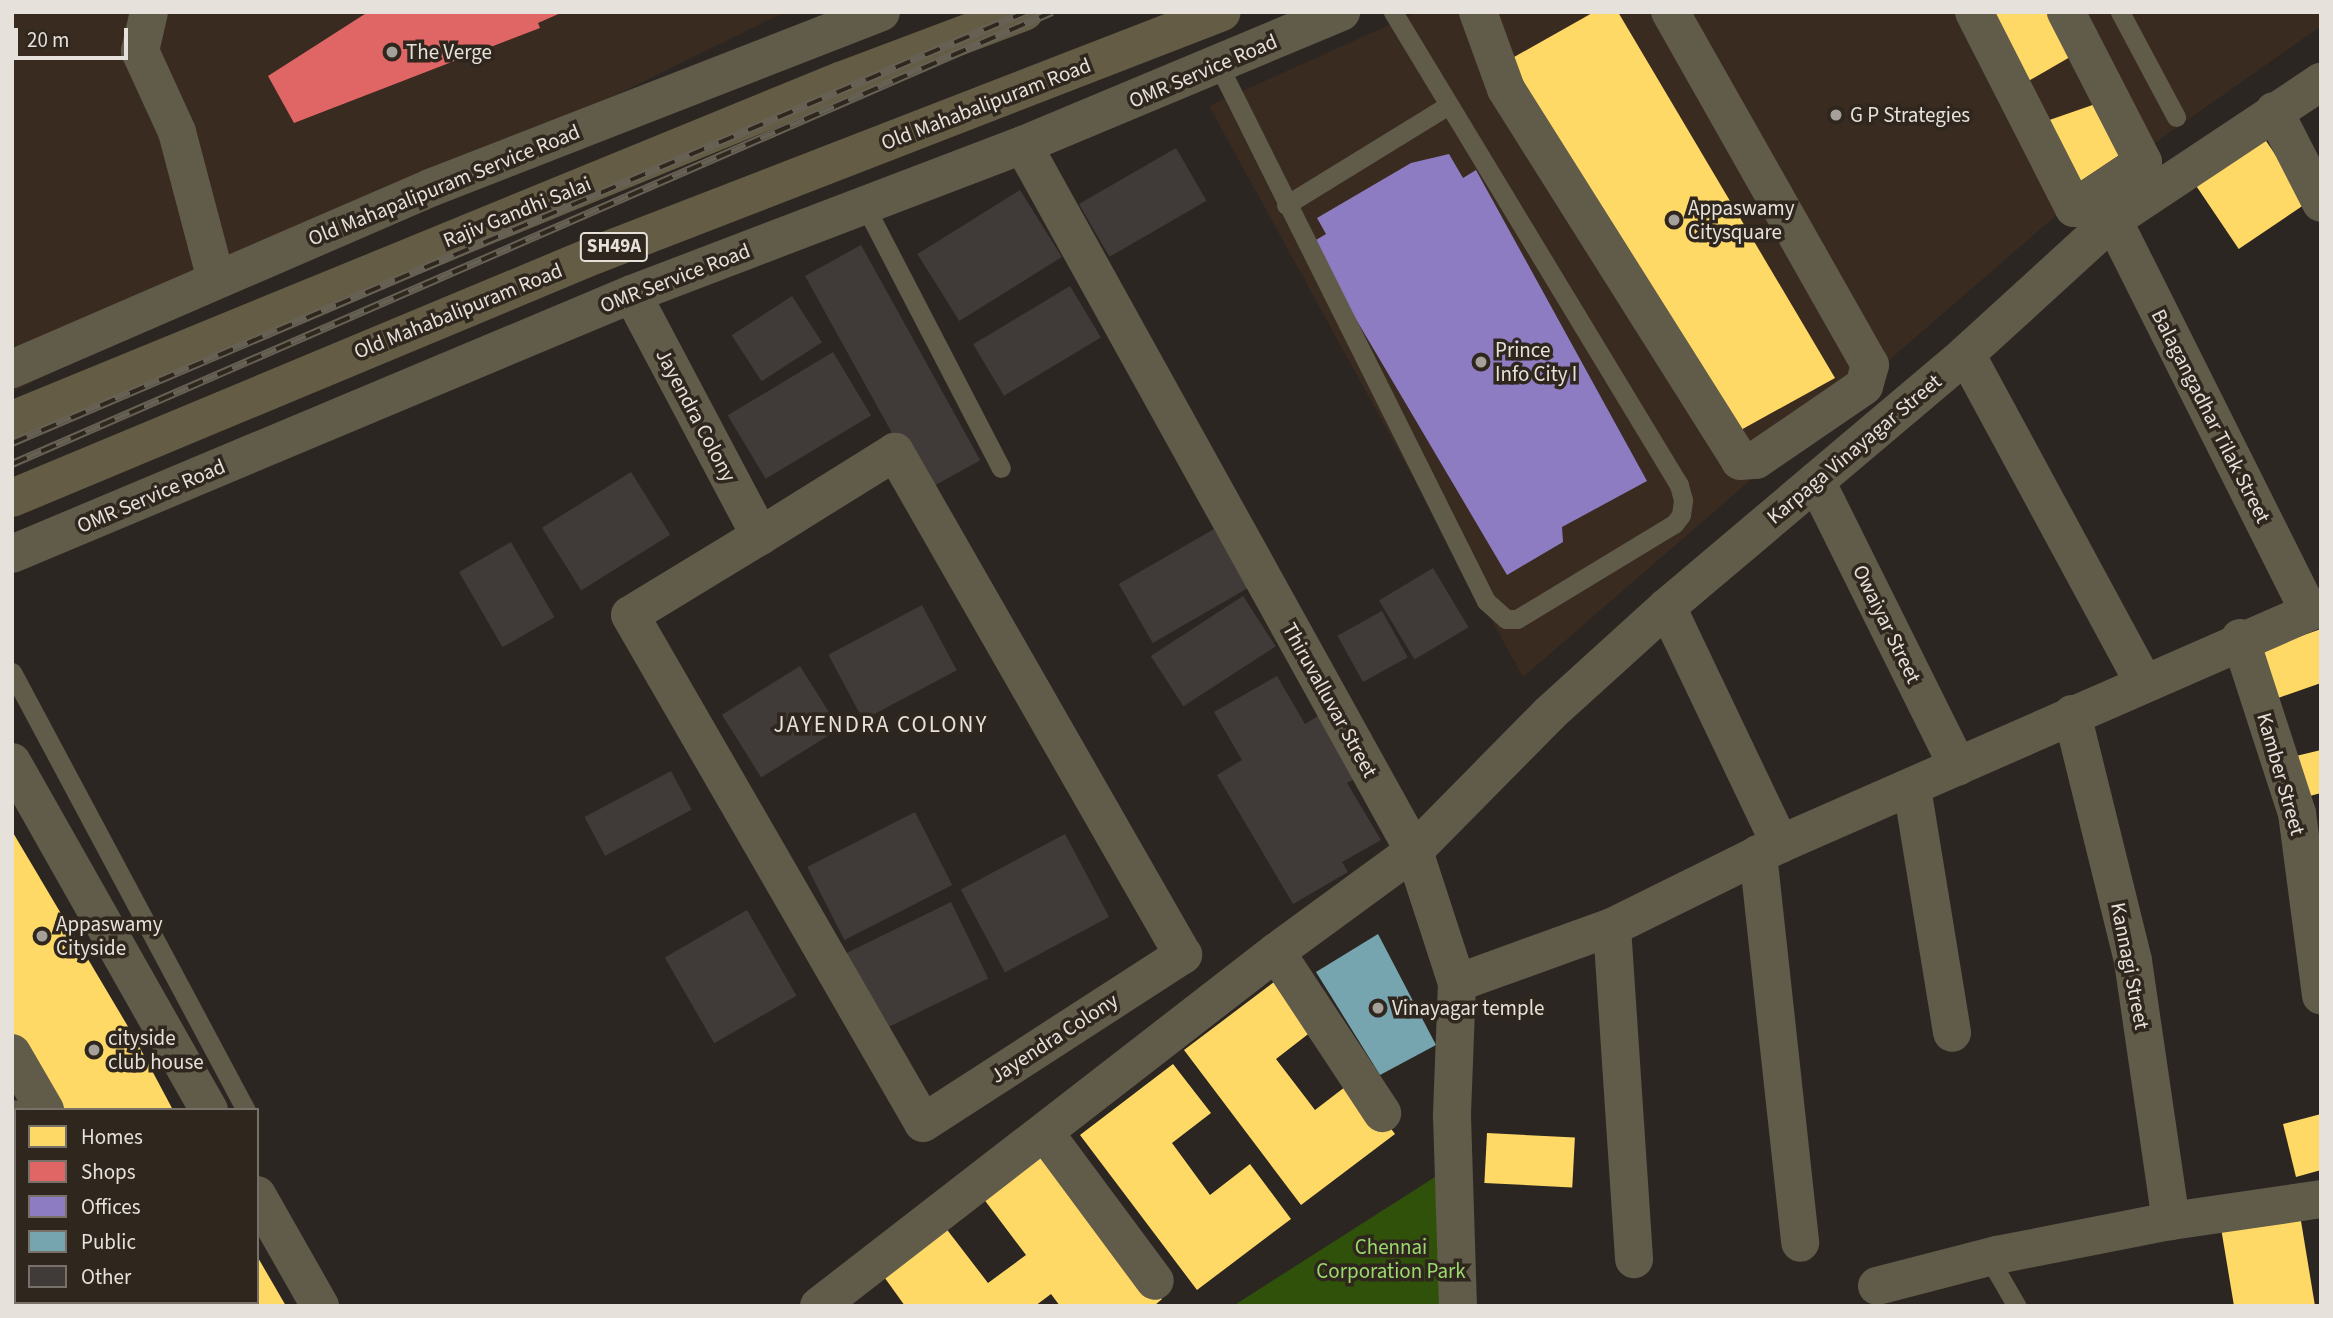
<!DOCTYPE html>
<html>
<head>
<meta charset="utf-8">
<style>
	body { margin:0 }
	#map { position:relative; width:2333px; height:1318px; overflow:hidden; background:#2b2622; font-family:"Source Sans 3",sans-serif }
	div>[style] { position:absolute }
	[style*='--x'] { left:calc(var(--x)*1px); top:calc(var(--y)*1px); width:calc(var(--w)*1px); rotate:calc(var(--a)*1deg) }
	.commercial>* { inset:0; background:#3a2b21 }
	.green>* { inset:0; background:#30510a }
	.homes>* { inset:0; background:#ffd966; transform-origin:0 0 }
	.shops>* { inset:0; background:#e06666 }
	.offices>* { inset:0; background:#8e7cc3 }
	.public>* { inset:0; background:#76a5af }
	.building>* { inset:0; background:#403b38; transform-origin:0 0 }
	.service>* { height:19px; margin:-9.5px; padding:0 9.5px; transform-origin:9.5px; border-radius:9.5px; background:#615b4a }
	.minor>* { height:38px; margin:-19px; padding:0 19px; transform-origin:19px; border-radius:19px; background:#615b4a }
	.tertiary>* { height:38px; margin:-19px; padding:0 19px; transform-origin:19px; border-radius:19px; background:#615b4a }
	.primary>* { height:38px; margin:-19px; padding:0 19px; transform-origin:19px; border-radius:19px; background:#645c44 }
	.rail>* { height:8px; margin-top:-4px; transform-origin:0; background:repeating-linear-gradient(90deg,#2f261e 0 16px,#666154 0 32px); box-sizing:border-box; border-block:2px solid #666154 }
	.dots>* { width:19px; height:19px; translate:-50% -50%; box-sizing:border-box; border:4px solid #2f261e; border-radius:50% }
	span { translate:-50% -50%; white-space:nowrap; text-align:center; line-height:1.15; -webkit-text-stroke:7px #2f261e; paint-order:stroke }
	.shield-label span { padding:2px 5px; background:#2f261e; border:2px solid; border-radius:5px; -webkit-text-stroke-width:0 }
	.shield-label { font-size:19px; color:#e6e1db; font-weight:700 }
	.poi-label { font-size:21px; color:#e6e1db }
	.left { translate:0 -50%; text-align:left }
	.street-label { font-size:21px; color:#e6e1db }
	.park-label { font-size:21px; color:#9bd86d }
	.neighbourhood-label { font-size:23px; color:#e6e1db; letter-spacing:2px }
	.frame { position:absolute; inset:0; border:14px solid #e6e1db; pointer-events:none }
	.legend { position:absolute; left:14px; top:1108px; width:245px; height:196px; box-sizing:border-box; background:#2f261e; border:2px solid #78716a; margin:0; padding:9px 12px; list-style:none; font-size:21px; color:#e6e1db }
	.legend li { display:flex; align-items:center; gap:14px; height:35px }
	.legend b { width:35px; border:2px solid #78716a }
	.scale { position:absolute; left:14px; top:28px; width:114px; height:32px; box-sizing:border-box; border:4px solid #e6e1db; border-top:0; padding-left:9px; font-size:21px; line-height:24px; white-space:nowrap; color:#e6e1db; -webkit-text-stroke:5px #2f261e; paint-order:stroke }
</style>
</head>
<body>
<div id="map">
	<div class="commercial">
		<i style="clip-path:polygon(12px 12px,785px 12px,12px 392px)"></i>
		<i style="clip-path:polygon(1418px 12px,2321px 12px,2321px 26px,2074px 200px,1523px 677px,1209px 106px)"></i>
	</div>
	<div class="green">
		<i style="clip-path:polygon(1435px 1177px,1442px 1306px,1233px 1306px)"></i>
	</div>
	<div class="homes">
		<i style="clip-path:polygon(1594px 12px,1618px 12px,1835px 378px,1739px 431px,1507px 61px)"></i>
		<i style="clip-path:polygon(1985px 12px,2057px 12px,2077px 53px,2025px 83px)"></i>
		<i style="clip-path:polygon(2107px 100px,2130px 148px,2070px 188px,2035px 125px)"></i>
		<i style="left:2260px;top:132px;width:85px;height:83px;rotate:56deg"></i>
		<i style="clip-path:polygon(2321px 629px,2321px 683px,2278px 698px,2261px 650px)"></i>
		<i style="clip-path:polygon(2321px 750px,2321px 793px,2306px 797px,2296px 756px)"></i>
		<i style="clip-path:polygon(12px 831px,133px 1035px,173px 1110px,51px 1110px,12px 1041px)"></i>
		<i style="clip-path:polygon(1278px 979px,1316px 1028px,1276px 1059px,1315px 1110px,1354px 1080px,1395px 1134px,1301px 1205px,1184px 1050px)"></i>
		<i style="clip-path:polygon(1173px 1064px,1211px 1113px,1172px 1143px,1210px 1195px,1250px 1164px,1291px 1219px,1197px 1290px,1080px 1135px)"></i>
		<i style="clip-path:polygon(2321px 1114px,2321px 1170px,2296px 1177px,2283px 1124px)"></i>
		<i style="left:1487px;top:1133px;width:88px;height:50px;rotate:3deg"></i>
		<i style="clip-path:polygon(12px 1138px,16px 1144px,12px 1173px)"></i>
		<i style="clip-path:polygon(1049px 1149px,1162px 1299px,1154px 1306px,1060px 1306px,1051px 1294px,1035px 1306px,905px 1306px,882px 1274px,945px 1227px,988px 1283px,1026px 1255px,983px 1198px)"></i>
		<i style="clip-path:polygon(2300px 1215px,2315px 1306px,2234px 1306px,2221px 1228px)"></i>
		<i style="clip-path:polygon(16px 1223px,16px 1302px,105px 1306px,12px 1306px)"></i>
		<i style="clip-path:polygon(257px 1256px,286px 1306px,173px 1302px,257px 1302px)"></i>
	</div>
	<div class="shops">
		<i style="clip-path:polygon(368px 12px,563px 12px,538px 23px,540px 28px,294px 123px,268px 76px)"></i>
	</div>
	<div class="offices">
		<i style="clip-path:polygon(1449px 154px,1463px 178px,1476px 170px,1647px 481px,1562px 527px,1563px 542px,1507px 575px,1311px 243px,1326px 234px,1317px 218px,1411px 163px)"></i>
	</div>
	<div class="public">
		<i style="clip-path:polygon(1378px 934px,1436px 1045px,1380px 1075px,1316px 972px)"></i>
	</div>
	<div class="building">
		<i style="left:1176px;top:148px;width:61px;height:112px;rotate:60deg"></i>
		<i style="left:1020px;top:190px;width:79px;height:121px;rotate:58deg"></i>
		<i style="left:861px;top:245px;width:246px;height:64px;rotate:61deg"></i>
		<i style="left:1070px;top:286px;width:60px;height:113px;rotate:59deg"></i>
		<i style="left:792px;top:296px;width:55px;height:72px;rotate:57deg"></i>
		<i style="left:833px;top:352px;width:74px;height:123px;rotate:59deg"></i>
		<i style="left:631px;top:472px;width:74px;height:105px;rotate:58deg"></i>
		<i style="left:1214px;top:529px;width:68px;height:110px;rotate:60deg"></i>
		<i style="left:511px;top:542px;width:87px;height:60px;rotate:60deg"></i>
		<i style="left:1433px;top:568px;width:69px;height:63px;rotate:59deg"></i>
		<i style="left:1243px;top:596px;width:60px;height:110px;rotate:57deg"></i>
		<i style="left:922px;top:605px;width:74px;height:106px;rotate:62deg"></i>
		<i style="left:1382px;top:611px;width:53px;height:51px;rotate:61deg"></i>
		<i style="left:800px;top:666px;width:74px;height:92px;rotate:58deg"></i>
		<i style="clip-path:polygon(1277px 676px,1305px 724px,1320px 715px,1356px 778px,1347px 783px,1381px 840px,1342px 862px,1348px 872px,1293px 904px,1217px 775px,1242px 760px,1214px 712px)"></i>
		<i style="left:671px;top:771px;width:44px;height:98px;rotate:62deg"></i>
		<i style="left:915px;top:812px;width:82px;height:121px;rotate:63deg"></i>
		<i style="left:1065px;top:834px;width:94px;height:118px;rotate:62deg"></i>
		<i style="left:951px;top:902px;width:85px;height:119px;rotate:64deg"></i>
		<i style="left:747px;top:910px;width:99px;height:95px;rotate:60deg"></i>
	</div>
	<div class="service">
		<i style="--x:2120;--y:12;--w:119;--a:61.9"></i>
		<i style="--x:1219;--y:66;--w:598;--a:63.48"></i>
		<i style="--x:1486;--y:601;--w:27;--a:42"></i>
		<i style="--x:1506;--y:619;--w:11;--a:0"></i>
		<i style="--x:1517;--y:619;--w:184;--a:-31.2"></i>
		<i style="--x:1674;--y:524;--w:11;--a:-52"></i>
		<i style="--x:1681;--y:515;--w:15;--a:-82"></i>
		<i style="--x:1683;--y:500;--w:16;--a:-105"></i>
		<i style="--x:1679;--y:485;--w:553;--a:-121.16"></i>
		<i style="--x:1286;--y:205;--w:189;--a:-31.6"></i>
		<i style="--x:865;--y:206;--w:295;--a:62.6"></i>
		<i style="--x:12;--y:672;--w:497;--a:61.9"></i>
		<i style="--x:1997;--y:1255;--w:17;--a:90"></i>
		<i style="--x:1997;--y:1272;--w:39;--a:60"></i>
	</div>
	<div class="minor">
		<i style="--x:149;--y:12;--w:40;--a:103"></i>
		<i style="--x:140;--y:51;--w:89;--a:65.4"></i>
		<i style="--x:177;--y:132;--w:153;--a:75.2"></i>
		<i style="--x:1478;--y:12;--w:82;--a:70"></i>
		<i style="--x:1506;--y:89;--w:439;--a:57.8"></i>
		<i style="--x:1740;--y:461;--w:16;--a:-4"></i>
		<i style="--x:1756;--y:460;--w:131;--a:-34.4"></i>
		<i style="--x:1864;--y:386;--w:22;--a:-74"></i>
		<i style="--x:1870;--y:365;--w:406;--a:-119.5"></i>
		<i style="--x:1974;--y:12;--w:220;--a:63"></i>
		<i style="--x:2074;--y:208;--w:83;--a:-33.7"></i>
		<i style="--x:2143;--y:162;--w:169;--a:-117.2"></i>
		<i style="--x:2274;--y:111;--w:103;--a:62.9"></i>
		<i style="--x:1023;--y:145;--w:807;--a:61.02"></i>
		<i style="--x:1414;--y:851;--w:139;--a:72"></i>
		<i style="--x:1457;--y:983;--w:133;--a:92.2"></i>
		<i style="--x:1452;--y:1116;--w:190;--a:88.2"></i>
		<i style="--x:2113;--y:220;--w:438;--a:63.4"></i>
		<i style="--x:632;--y:294;--w:274;--a:62.1"></i>
		<i style="--x:760;--y:536;--w:152;--a:148.7"></i>
		<i style="--x:630;--y:615;--w:586;--a:60.02"></i>
		<i style="--x:923;--y:1123;--w:310;--a:-32.9"></i>
		<i style="--x:1183;--y:955;--w:580;--a:-119.79"></i>
		<i style="--x:895;--y:452;--w:159;--a:148.1"></i>
		<i style="--x:1966;--y:354;--w:373;--a:61.6"></i>
		<i style="--x:1816;--y:481;--w:319;--a:63.6"></i>
		<i style="--x:1667;--y:607;--w:263;--a:64.5"></i>
		<i style="--x:2240;--y:638;--w:184;--a:72"></i>
		<i style="--x:2297;--y:813;--w:184;--a:82.5"></i>
		<i style="--x:2072;--y:714;--w:254;--a:76.1"></i>
		<i style="--x:2133;--y:961;--w:263;--a:81.7"></i>
		<i style="--x:12;--y:762;--w:400;--a:60.5"></i>
		<i style="--x:1912;--y:788;--w:248;--a:80.7"></i>
		<i style="--x:1758;--y:854;--w:391;--a:83.8"></i>
		<i style="--x:1612;--y:927;--w:333;--a:86.2"></i>
		<i style="--x:1276;--y:952;--w:193;--a:56.6"></i>
		<i style="--x:1457;--y:983;--w:165;--a:-19.9"></i>
		<i style="--x:1612;--y:927;--w:187;--a:-26.3"></i>
		<i style="--x:1780;--y:844;--w:591;--a:-23.66"></i>
		<i style="--x:12;--y:1053;--w:66;--a:59.9"></i>
		<i style="--x:12;--y:1119;--w:7;--a:56"></i>
		<i style="--x:1045;--y:1133;--w:184;--a:53.4"></i>
		<i style="--x:257;--y:1195;--w:128;--a:60.4"></i>
		<i style="--x:1877;--y:1286;--w:124;--a:-14.5"></i>
		<i style="--x:1997;--y:1255;--w:177;--a:-11.1"></i>
		<i style="--x:2171;--y:1221;--w:152;--a:-8.3"></i>
		<i style="--x:118;--y:1302;--w:4;--a:63"></i>
		<i style="--x:154;--y:1302;--w:4;--a:63"></i>
		<i style="--x:819;--y:1306;--w:578;--a:-37.76"></i>
		<i style="--x:1276;--y:952;--w:171;--a:-36.2"></i>
		<i style="--x:1414;--y:851;--w:192;--a:-45.4"></i>
		<i style="--x:1549;--y:714;--w:159;--a:-42.2"></i>
		<i style="--x:1667;--y:607;--w:392;--a:-40.2"></i>
		<i style="--x:1966;--y:354;--w:199;--a:-42.4"></i>
		<i style="--x:2113;--y:220;--w:250;--a:-33.6"></i>
	</div>
	<div class="tertiary">
		<i style="--x:12;--y:369;--w:456;--a:-23.4"></i>
		<i style="--x:430;--y:188;--w:484;--a:-21.3"></i>
		<i style="--x:12;--y:554;--w:672;--a:-22.75"></i>
		<i style="--x:632;--y:294;--w:418;--a:-20.9"></i>
		<i style="--x:1023;--y:145;--w:345;--a:-22.7"></i>
	</div>
	<div class="primary">
		<i style="--x:12;--y:420;--w:895;--a:-22.27"></i>
		<i style="--x:840;--y:81;--w:197;--a:-20.6"></i>
		<i style="--x:12;--y:498;--w:632;--a:-22.63"></i>
		<i style="--x:595;--y:255;--w:672;--a:-21.18"></i>
	</div>
	<div class="rail">
		<i style="--x:12;--y:443;--w:1102;--a:-23.03"></i>
		<i style="--x:12;--y:464;--w:1134;--a:-23.49"></i>
	</div>
	<div class="dots">
		<i style="left:392px;top:52px;background:#a5a09a"></i>
		<i style="left:1836px;top:115px;background:#a5a09a"></i>
		<i style="left:1674px;top:220px;background:#a5a09a"></i>
		<i style="left:1481px;top:362px;background:#a5a09a"></i>
		<i style="left:42px;top:936px;background:#a5a09a"></i>
		<i style="left:1378px;top:1008px;background:#a5a09a"></i>
		<i style="left:94px;top:1050px;background:#a5a09a"></i>
	</div>
	<div class="shield-label">
		<span style="left:614px;top:247px">SH49A</span>
	</div>
	<div class="poi-label">
		<span class="left" style="left:406px;top:52px">The Verge</span>
		<span class="left" style="left:1850px;top:115px">G P Strategies</span>
		<span class="left" style="left:1688px;top:220px">Appaswamy<br>Citysquare</span>
		<span class="left" style="left:1495px;top:362px">Prince<br>Info City I</span>
		<span class="left" style="left:56px;top:936px">Appaswamy<br>Cityside</span>
		<span class="left" style="left:1392px;top:1008px">Vinayagar temple</span>
		<span class="left" style="left:108px;top:1050px">cityside<br>club house</span>
	</div>
	<div class="street-label">
		<span style="left:1203px;top:71px;rotate:-23deg">OMR Service Road</span>
		<span style="left:986px;top:104px;rotate:-21deg">Old Mahabalipuram Road</span>
		<span style="left:444px;top:185px;rotate:-22deg">Old Mahapalipuram Service Road</span>
		<span style="left:517px;top:212px;rotate:-22deg">Rajiv Gandhi Salai</span>
		<span style="left:675px;top:278px;rotate:-21deg">OMR Service Road</span>
		<span style="left:458px;top:311px;rotate:-22deg">Old Mahabalipuram Road</span>
		<span style="left:696px;top:415px;rotate:62deg">Jayendra Colony</span>
		<span style="left:2211px;top:416px;rotate:63deg">Balagangadhar Tilak Street</span>
		<span style="left:1854px;top:449px;rotate:-40deg">Karpaga Vinayagar Street</span>
		<span style="left:151px;top:496px;rotate:-23deg">OMR Service Road</span>
		<span style="left:1887px;top:624px;rotate:64deg">Owaiyar Street</span>
		<span style="left:1330px;top:700px;rotate:61deg">Thiruvalluvar Street</span>
		<span style="left:2281px;top:774px;rotate:74deg">Kamber Street</span>
		<span style="left:2130px;top:966px;rotate:79deg">Kannagi Street</span>
		<span style="left:1054px;top:1038px;rotate:-33deg">Jayendra Colony</span>
	</div>
	<div class="park-label">
		<span style="left:1391px;top:1259px">Chennai<br>Corporation Park</span>
	</div>
	<div class="neighbourhood-label">
		<span style="left:881px;top:725px">JAYENDRA COLONY</span>
	</div>
	<div class="frame"></div>
	<ul class="legend">
	<li><b style="height:19px;background:#ffd966"></b>Homes</li>
	<li><b style="height:19px;background:#e06666"></b>Shops</li>
	<li><b style="height:19px;background:#8e7cc3"></b>Offices</li>
	<li><b style="height:19px;background:#76a5af"></b>Public</li>
	<li><b style="height:19px;background:#403b38"></b>Other</li>
	</ul>
	<div class="scale">20 m</div>
</div>
</body>
</html>
